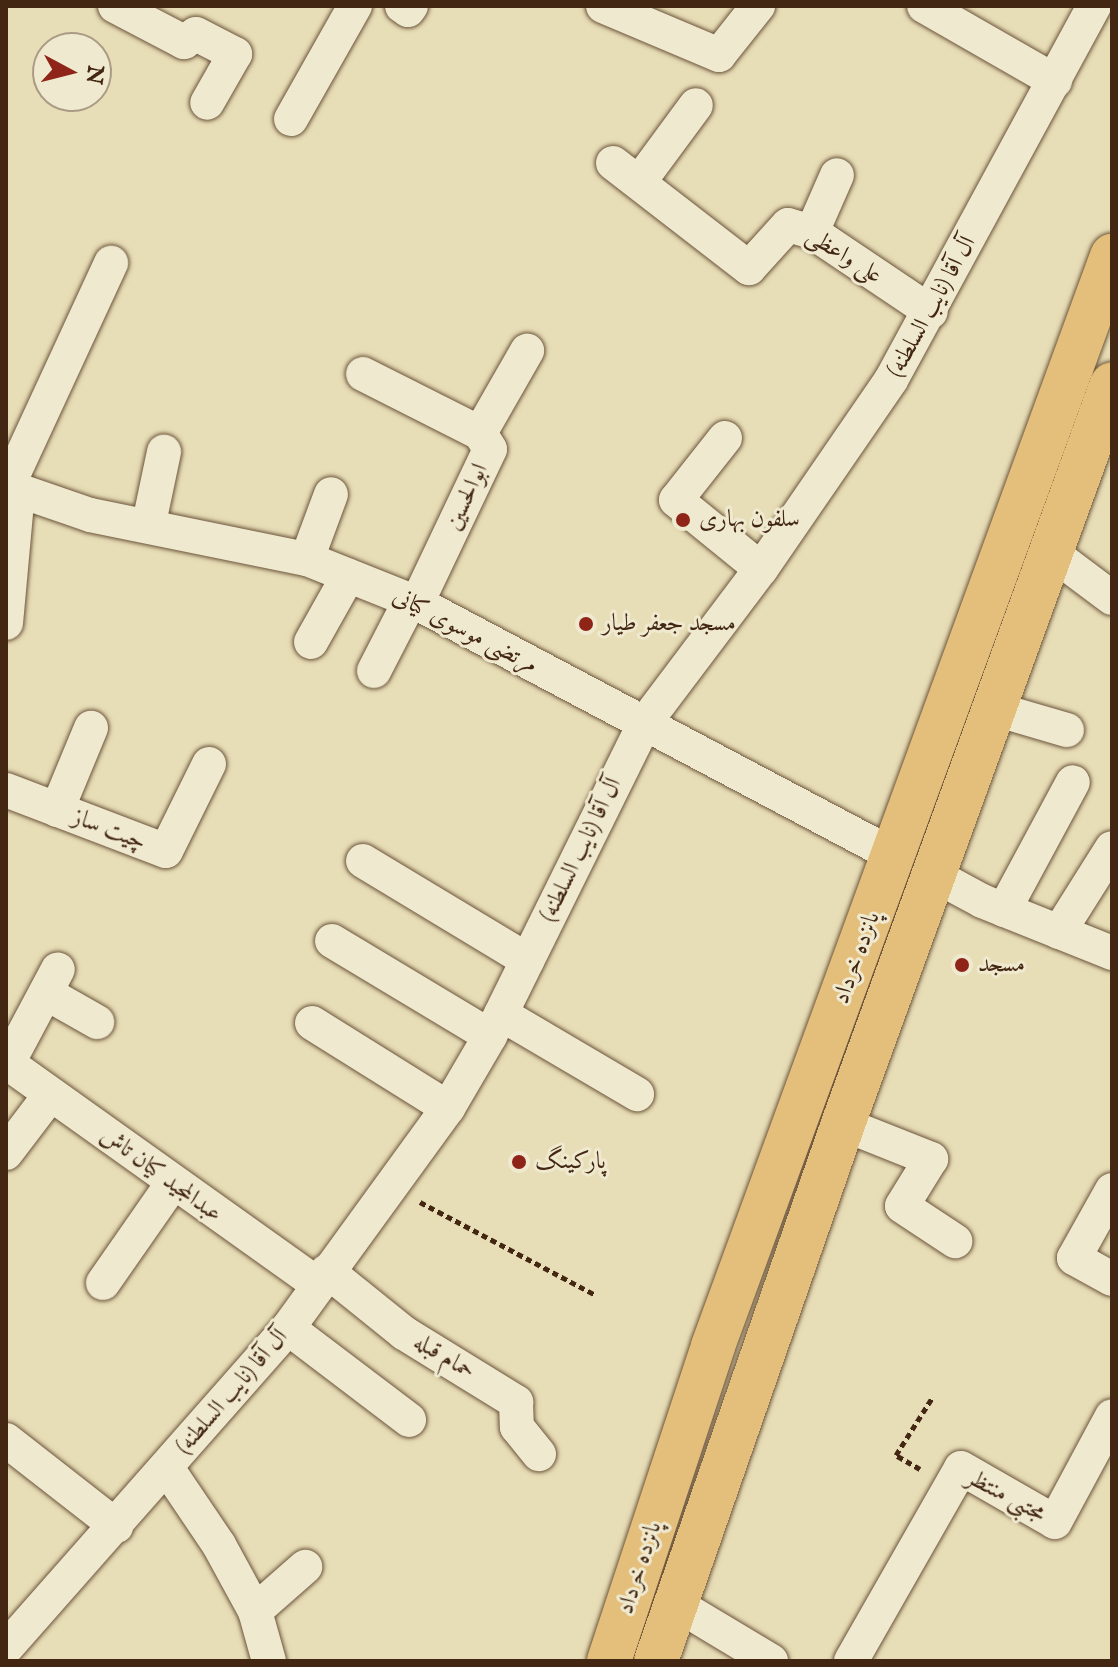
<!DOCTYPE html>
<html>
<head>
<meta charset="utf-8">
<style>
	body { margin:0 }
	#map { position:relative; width:1118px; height:1667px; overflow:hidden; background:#e7ddb6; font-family:"IM FELL English",Amiri,serif }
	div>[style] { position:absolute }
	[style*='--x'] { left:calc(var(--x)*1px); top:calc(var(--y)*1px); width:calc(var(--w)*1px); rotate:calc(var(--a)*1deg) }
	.path>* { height:5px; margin-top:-2.5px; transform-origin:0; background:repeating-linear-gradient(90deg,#432712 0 6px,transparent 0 10px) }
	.roads { filter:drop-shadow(0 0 2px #6c543b) drop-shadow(0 0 2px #6c543b) }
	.minor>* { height:34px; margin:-17px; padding:0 17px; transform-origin:17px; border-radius:17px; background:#efe9d0 }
	.primary>* { height:44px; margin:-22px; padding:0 22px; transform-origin:22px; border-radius:22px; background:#e4be7b }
	.dots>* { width:22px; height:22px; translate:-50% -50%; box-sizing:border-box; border:4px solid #efe9d0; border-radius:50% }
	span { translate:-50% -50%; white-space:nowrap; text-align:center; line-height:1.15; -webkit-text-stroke:6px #efe9d0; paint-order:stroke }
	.street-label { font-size:24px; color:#432712 }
	.poi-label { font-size:24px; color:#432712 }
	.left { translate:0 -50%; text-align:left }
	.frame { position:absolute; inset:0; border:8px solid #432712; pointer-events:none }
	.north { position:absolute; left:32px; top:32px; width:80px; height:80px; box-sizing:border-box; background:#efe9d0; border:2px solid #aa9b84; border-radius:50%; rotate:97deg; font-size:22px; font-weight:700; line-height:32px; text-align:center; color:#432712 }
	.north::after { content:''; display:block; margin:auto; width:28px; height:36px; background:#8f2418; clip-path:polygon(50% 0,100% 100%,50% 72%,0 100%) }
</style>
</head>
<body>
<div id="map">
	<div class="path">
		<i style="--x:420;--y:1202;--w:199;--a:27.9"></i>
		<i style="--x:920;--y:1469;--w:28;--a:-150"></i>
		<i style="--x:896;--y:1455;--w:67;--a:-57.7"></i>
	</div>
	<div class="roads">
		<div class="minor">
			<i style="--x:115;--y:6;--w:78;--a:27.6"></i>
			<i style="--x:184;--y:42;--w:14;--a:-34"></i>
			<i style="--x:196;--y:34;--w:44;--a:27.1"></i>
			<i style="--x:235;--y:54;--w:56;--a:119.7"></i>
			<i style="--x:402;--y:6;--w:7;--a:34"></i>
			<i style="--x:408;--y:10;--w:5;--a:-53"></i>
			<i style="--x:603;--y:6;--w:126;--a:22.9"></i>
			<i style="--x:719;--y:55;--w:63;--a:-51.5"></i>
			<i style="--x:924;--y:6;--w:151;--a:29.8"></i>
			<i style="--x:291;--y:119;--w:130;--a:-60.5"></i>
			<i style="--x:613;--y:163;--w:172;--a:37.7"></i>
			<i style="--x:749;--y:268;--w:58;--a:-47.8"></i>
			<i style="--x:788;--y:225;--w:25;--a:16"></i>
			<i style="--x:812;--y:232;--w:143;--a:33.9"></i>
			<i style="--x:640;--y:181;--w:94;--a:-53.6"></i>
			<i style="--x:812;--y:232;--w:62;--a:-66.3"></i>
			<i style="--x:363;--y:374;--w:131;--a:26.8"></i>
			<i style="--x:725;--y:438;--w:79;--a:128.3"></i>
			<i style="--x:676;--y:500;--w:109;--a:39.1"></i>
			<i style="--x:6;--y:486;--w:89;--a:19"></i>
			<i style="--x:90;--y:515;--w:221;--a:11.5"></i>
			<i style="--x:307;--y:559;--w:118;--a:21.8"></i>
			<i style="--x:417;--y:603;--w:541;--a:27.89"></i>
			<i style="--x:8;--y:486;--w:246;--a:-65.2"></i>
			<i style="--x:149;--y:523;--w:73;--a:-78.1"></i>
			<i style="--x:1052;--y:553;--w:75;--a:36.9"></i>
			<i style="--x:307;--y:559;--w:69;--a:-69.7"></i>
			<i style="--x:417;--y:603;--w:170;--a:-64.6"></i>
			<i style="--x:490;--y:449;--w:19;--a:-122"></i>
			<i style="--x:480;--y:433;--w:95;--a:-60.2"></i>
			<i style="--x:6;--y:623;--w:132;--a:-84.8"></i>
			<i style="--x:311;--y:642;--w:76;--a:-60.7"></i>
			<i style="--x:374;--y:671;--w:79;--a:-62.8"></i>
			<i style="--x:995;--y:709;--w:75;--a:16.3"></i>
			<i style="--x:6;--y:790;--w:171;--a:20.9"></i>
			<i style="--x:166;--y:851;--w:97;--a:-63.7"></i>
			<i style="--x:57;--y:810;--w:89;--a:-67.5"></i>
			<i style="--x:363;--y:861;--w:192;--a:31.1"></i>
			<i style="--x:934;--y:875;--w:55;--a:28.4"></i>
			<i style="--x:982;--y:901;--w:140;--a:21.8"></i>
			<i style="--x:1004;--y:910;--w:145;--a:-61.7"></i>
			<i style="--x:1059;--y:932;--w:99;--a:-57.8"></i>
			<i style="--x:332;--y:941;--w:184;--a:31"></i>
			<i style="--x:46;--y:993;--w:59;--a:29.6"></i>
			<i style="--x:501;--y:1014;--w:158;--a:30.5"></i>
			<i style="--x:312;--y:1023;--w:160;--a:32"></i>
			<i style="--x:6;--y:1062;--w:382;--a:35.5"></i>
			<i style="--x:8;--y:1063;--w:106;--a:-62"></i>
			<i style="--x:843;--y:1124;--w:95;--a:21.7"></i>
			<i style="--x:931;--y:1159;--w:55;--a:121.7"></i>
			<i style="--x:902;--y:1206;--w:64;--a:33.4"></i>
			<i style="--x:6;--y:1153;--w:73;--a:-52.8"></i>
			<i style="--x:1112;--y:1190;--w:78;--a:119.2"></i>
			<i style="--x:1074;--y:1258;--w:43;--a:28.9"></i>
			<i style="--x:327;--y:1271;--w:99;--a:38.8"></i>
			<i style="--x:404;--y:1333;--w:132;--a:31.6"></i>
			<i style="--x:516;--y:1402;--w:25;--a:88"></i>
			<i style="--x:517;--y:1427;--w:35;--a:51"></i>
			<i style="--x:103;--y:1283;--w:121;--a:-55.1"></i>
			<i style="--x:288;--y:1328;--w:152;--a:37.2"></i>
			<i style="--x:6;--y:1440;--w:140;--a:38"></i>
			<i style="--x:167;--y:1468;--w:93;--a:56"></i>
			<i style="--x:219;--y:1545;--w:75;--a:61.4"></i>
			<i style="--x:255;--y:1611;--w:52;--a:74.4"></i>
			<i style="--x:676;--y:1604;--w:111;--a:31"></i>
			<i style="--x:255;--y:1611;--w:67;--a:-41.3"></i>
			<i style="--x:6;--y:1648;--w:427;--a:-48.6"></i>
			<i style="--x:288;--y:1328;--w:272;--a:-54"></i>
			<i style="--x:448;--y:1108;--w:83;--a:-59.7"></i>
			<i style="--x:490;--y:1036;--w:348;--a:-63.7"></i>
			<i style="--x:644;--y:724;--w:194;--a:-53"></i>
			<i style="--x:761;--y:569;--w:229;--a:-55.5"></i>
			<i style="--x:891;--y:380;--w:426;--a:-61.5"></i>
			<i style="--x:851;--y:1661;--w:222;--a:-60.3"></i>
			<i style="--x:961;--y:1468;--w:108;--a:29.9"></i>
			<i style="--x:1055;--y:1522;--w:120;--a:-61.7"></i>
		</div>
		<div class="primary">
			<i style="--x:609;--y:1661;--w:332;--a:-71.7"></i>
			<i style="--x:713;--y:1346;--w:1161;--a:-69.89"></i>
			<i style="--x:656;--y:1661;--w:569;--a:-70.8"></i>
			<i style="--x:843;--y:1124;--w:787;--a:-70.02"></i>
		</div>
	</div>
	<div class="dots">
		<i style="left:683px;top:520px;background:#8f2418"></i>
		<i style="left:586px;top:624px;background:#8f2418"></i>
		<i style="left:962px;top:965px;background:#8f2418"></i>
		<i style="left:519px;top:1162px;background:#8f2418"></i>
	</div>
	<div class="street-label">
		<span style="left:844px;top:256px;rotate:32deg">علی واعظی</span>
		<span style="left:932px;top:307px;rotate:-61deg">آل آقا (نایب السلطنه)</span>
		<span style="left:467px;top:497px;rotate:-65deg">ابوالحسین</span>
		<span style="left:465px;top:631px;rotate:27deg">مرتضی موسوی کیانی</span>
		<span style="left:109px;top:830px;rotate:21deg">چیت ساز</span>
		<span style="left:581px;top:850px;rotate:-64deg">آل آقا (نایب السلطنه)</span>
		<span style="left:857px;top:958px;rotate:-70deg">پانزده خرداد</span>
		<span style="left:161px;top:1175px;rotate:36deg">عبدالمجید کیان تاش</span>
		<span style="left:444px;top:1357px;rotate:31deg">حمام قبله</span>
		<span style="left:232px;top:1392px;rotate:-49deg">آل آقا (نایب السلطنه)</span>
		<span style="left:1006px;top:1496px;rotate:28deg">مجتبی منتظر</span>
		<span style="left:640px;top:1568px;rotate:-72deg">پانزده خرداد</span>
	</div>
	<div class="poi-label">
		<span class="left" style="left:699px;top:520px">سلفون بهاری</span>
		<span class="left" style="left:602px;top:624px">مسجد جعفر طیار</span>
		<span class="left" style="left:978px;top:965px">مسجد</span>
		<span class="left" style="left:535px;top:1162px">پارکینگ</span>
	</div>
	<div class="frame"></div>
	<div class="north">N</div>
</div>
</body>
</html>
